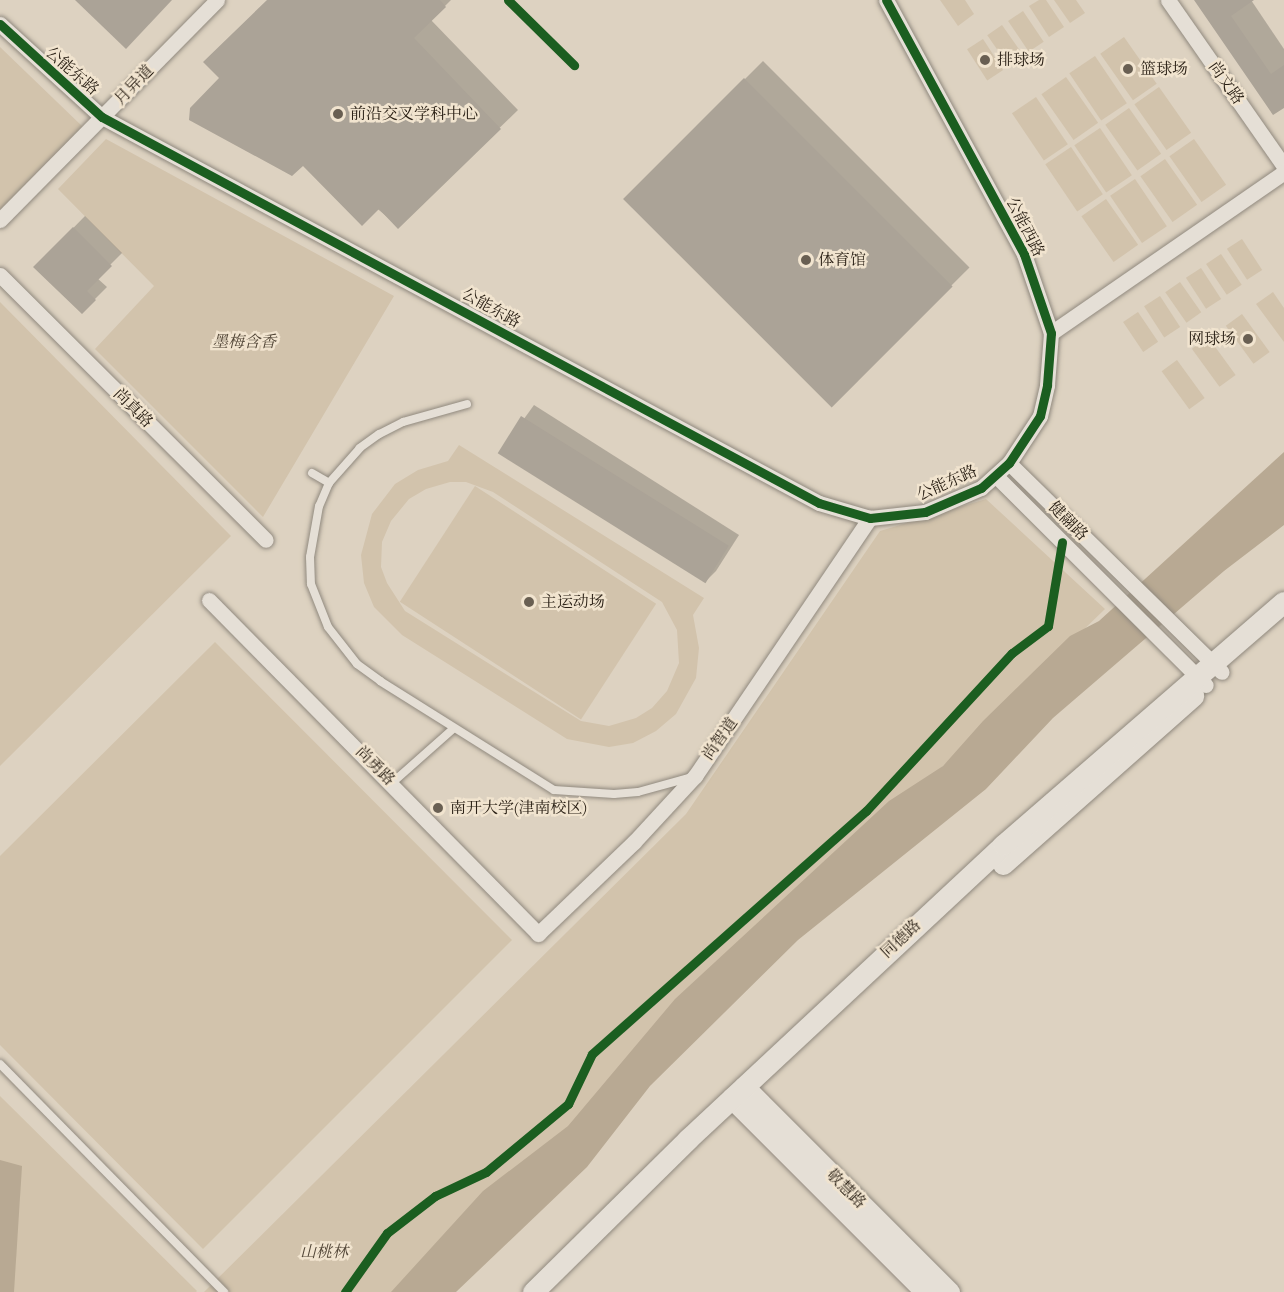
<!DOCTYPE html>
<html>
<head>
<meta charset="utf-8">
<style>
	body { margin:0 }
	#map { position:relative; width:1284px; height:1292px; overflow:hidden; background:#ddd2c1; font-family:"IM FELL French Canon","Noto Serif SC",serif }
	div>[style] { position:absolute }
	[style*='--x'] { left:calc(var(--x)*1px); top:calc(var(--y)*1px); width:calc(var(--w)*1px); rotate:calc(var(--a)*1deg) }
	.green>* { inset:0; background:#d2c3ac; transform-origin:0 0 }
	.water>* { inset:0; background:#b8a993 }
	.shadow>* { inset:0; background:#0003; transform-origin:0 0 }
	.building>* { inset:0; background:#aba397; transform-origin:0 0 }
	.roads { filter:drop-shadow(0 0 2px #90897e) drop-shadow(0 0 2px #90897e) }
	.lane>* { height:8px; margin:-4px; padding:0 4px; transform-origin:4px; border-radius:4px; background:#e5dfd6 }
	.street>* { height:15px; margin:-7.5px; padding:0 7.5px; transform-origin:7.5px; border-radius:7.5px; background:#e5dfd6 }
	.secondary>* { height:21px; margin:-10.5px; padding:0 10.5px; transform-origin:10.5px; border-radius:10.5px; background:#e5dfd6 }
	.cycleway>* { height:9px; margin:-4.5px; padding:0 4.5px; transform-origin:4.5px; border-radius:4.5px; background:#1b5e20 }
	.dots>* { width:16px; height:16px; translate:-50% -50%; box-sizing:border-box; border:3px solid #f1e4cf; border-radius:50% }
	span { translate:-50% -50%; white-space:nowrap; text-align:center; line-height:1.15; -webkit-text-stroke:5px #f1e4cf; paint-order:stroke }
	.poi-label { font-size:16px; color:#2b2116 }
	.left { translate:0 -50%; text-align:left }
	.right { translate:-100% -50%; text-align:right }
	.street-label { font-size:16px; color:#2b2116 }
	.park-label { font-size:16px; color:#524637; font-style:italic }
</style>
</head>
<body>
<div id="map">
	<div class="green">
		<i style="clip-path:polygon(940px 0,965px 0,974px 14px,958px 26px)"></i>
		<i style="clip-path:polygon(1039px 0,1046px 0,1064px 27px,1049px 37px,1029px 6px)"></i>
		<i style="clip-path:polygon(1054px 0,1076px 0,1085px 13px,1070px 23px)"></i>
		<i style="left:1023px;top:11px;width:37px;height:18px;rotate:56deg"></i>
		<i style="left:1002px;top:25px;width:37px;height:18px;rotate:55deg"></i>
		<i style="left:1124px;top:37px;width:57px;height:29px;rotate:55deg"></i>
		<i style="left:983px;top:39px;width:37px;height:19px;rotate:57deg"></i>
		<i style="clip-path:polygon(0 47px,83px 127px,0 210px)"></i>
		<i style="left:1095px;top:56px;width:57px;height:31px;rotate:56deg"></i>
		<i style="left:1066px;top:77px;width:56px;height:30px;rotate:55deg"></i>
		<i style="left:1159px;top:87px;width:56px;height:30px;rotate:55deg"></i>
		<i style="left:1036px;top:97px;width:57px;height:29px;rotate:56deg"></i>
		<i style="left:1129px;top:108px;width:56px;height:29px;rotate:55deg"></i>
		<i style="left:1100px;top:128px;width:57px;height:31px;rotate:56deg"></i>
		<i style="clip-path:polygon(106px 139px,394px 296px,263px 517px,95px 349px,154px 286px,58px 189px)"></i>
		<i style="left:1194px;top:139px;width:56px;height:30px;rotate:55deg"></i>
		<i style="left:1071px;top:147px;width:57px;height:31px;rotate:56deg"></i>
		<i style="left:1165px;top:159px;width:56px;height:30px;rotate:55deg"></i>
		<i style="left:1135px;top:179px;width:57px;height:30px;rotate:56deg"></i>
		<i style="left:1106px;top:199px;width:56px;height:30px;rotate:55deg"></i>
		<i style="left:1242px;top:239px;width:37px;height:18px;rotate:57deg"></i>
		<i style="left:1221px;top:254px;width:37px;height:18px;rotate:56deg"></i>
		<i style="left:1201px;top:268px;width:37px;height:18px;rotate:57deg"></i>
		<i style="left:1180px;top:282px;width:37px;height:18px;rotate:55deg"></i>
		<i style="clip-path:polygon(1273px 292px,1284px 308px,1284px 342px,1256px 304px)"></i>
		<i style="left:1160px;top:296px;width:37px;height:19px;rotate:57deg"></i>
		<i style="clip-path:polygon(0 302px,231px 536px,0 766px)"></i>
		<i style="left:1138px;top:312px;width:36px;height:18px;rotate:56deg"></i>
		<i style="left:1242px;top:314px;width:47px;height:20px;rotate:54deg"></i>
		<i style="left:1208px;top:337px;width:47px;height:20px;rotate:54deg"></i>
		<i style="left:1177px;top:360px;width:47px;height:19px;rotate:54deg"></i>
		<i style="clip-path:polygon(evenodd,459px 445px,704px 598px,693px 615px,699px 648px,696px 678px,676px 714px,656px 731px,633px 743px,609px 747px,567px 739px,402px 635px,374px 607px,364px 583px,361px 555px,372px 514px,395px 484px,418px 470px,448px 461px,459px 445px,450px 482px,466px 482px,493px 492px,662px 602px,677px 630px,679px 663px,667px 691px,652px 708px,636px 718px,609px 726px,581px 721px,405px 611px,387px 583px,381px 567px,382px 542px,391px 521px,409px 499px,426px 489px,450px 482px)"></i>
		<i style="left:475px;top:486px;width:216px;height:138px;rotate:33deg"></i>
		<i style="clip-path:polygon(986px 499px,1105px 609px,400px 1292px,204px 1292px,686px 814px,880px 531px)"></i>
		<i style="clip-path:polygon(215px 642px,512px 940px,203px 1249px,0 1045px,0 856px)"></i>
		<i style="clip-path:polygon(0 1096px,197px 1291px,196px 1292px,0 1292px)"></i>
	</div>
	<div class="water">
		<i style="clip-path:polygon(1284px 452px,1284px 525px,1224px 571px,1053px 718px,986px 789px,798px 940px,650px 1086px,587px 1167px,456px 1292px,391px 1292px,483px 1191px,568px 1126px,675px 999px,889px 801px,943px 766px,983px 721px,1070px 636px,1099px 621px)"></i>
		<i style="clip-path:polygon(0 1160px,22px 1166px,14px 1292px,0 1292px)"></i>
	</div>
	<div class="shadow">
		<i style="clip-path:polygon(268px 0,451px 0,431px 20px,518px 110px,398px 226px,221px 78px)"></i>
		<i style="clip-path:polygon(1196px 0,1251px 0,1284px 49px,1284px 106px)"></i>
		<i style="left:763px;top:61px;width:292px;height:195px;rotate:45deg"></i>
		<i style="clip-path:polygon(85px 216px,122px 253px,97px 278px,107px 287px,82px 312px,35px 267px)"></i>
		<i style="clip-path:polygon(534px 405px,739px 535px,716px 571px,705px 582px,500px 452px)"></i>
	</div>
	<div class="building">
		<i style="clip-path:polygon(75px 0,172px 0,126px 49px)"></i>
		<i style="clip-path:polygon(267px 0,440px 0,446px 7px,414px 38px,501px 129px,398px 229px,379px 209px,362px 226px,303px 166px,292px 176px,189px 120px,190px 108px,219px 78px,203px 62px)"></i>
		<i style="clip-path:polygon(1194px 0,1254px 0,1231px 16px,1271px 74px,1284px 65px,1284px 108px,1273px 115px)"></i>
		<i style="left:744px;top:78px;width:295px;height:171px;rotate:45deg"></i>
		<i style="clip-path:polygon(73px 227px,112px 266px,87px 291px,96px 300px,82px 314px,33px 267px)"></i>
		<i style="left:521px;top:416px;width:245px;height:44px;rotate:32deg"></i>
	</div>
	<div class="roads">
		<div class="lane">
			<i style="--x:467;--y:404;--w:66;--a:164.3"></i>
			<i style="--x:403;--y:422;--w:27;--a:153"></i>
			<i style="--x:379;--y:434;--w:24;--a:144"></i>
			<i style="--x:360;--y:448;--w:47;--a:131.5"></i>
			<i style="--x:329;--y:483;--w:25;--a:113"></i>
			<i style="--x:319;--y:506;--w:52;--a:100"></i>
			<i style="--x:310;--y:557;--w:27;--a:88"></i>
			<i style="--x:311;--y:584;--w:46;--a:68.4"></i>
			<i style="--x:328;--y:627;--w:47;--a:51.9"></i>
			<i style="--x:357;--y:664;--w:29;--a:36"></i>
			<i style="--x:380;--y:681;--w:205;--a:32.1"></i>
			<i style="--x:554;--y:790;--w:60;--a:3.8"></i>
			<i style="--x:614;--y:794;--w:24;--a:-5"></i>
			<i style="--x:638;--y:792;--w:53;--a:-15.4"></i>
			<i style="--x:312;--y:473;--w:20;--a:30"></i>
			<i style="--x:392;--y:783;--w:81;--a:-41.5"></i>
			<i style="--x:0;--y:1064;--w:320;--a:45.5"></i>
		</div>
		<div class="street">
			<i style="--x:1168;--y:0;--w:203;--a:55.1"></i>
			<i style="--x:0;--y:24;--w:138;--a:42.4"></i>
			<i style="--x:102;--y:117;--w:814;--a:28.3"></i>
			<i style="--x:819;--y:503;--w:53;--a:16.4"></i>
			<i style="--x:870;--y:518;--w:55;--a:-6.2"></i>
			<i style="--x:925;--y:512;--w:61;--a:-23.2"></i>
			<i style="--x:981;--y:488;--w:38;--a:-42"></i>
			<i style="--x:1009;--y:463;--w:56;--a:-56.6"></i>
			<i style="--x:1040;--y:416;--w:32;--a:-77"></i>
			<i style="--x:1047;--y:385;--w:52;--a:-85.6"></i>
			<i style="--x:1051;--y:333;--w:83;--a:-108.9"></i>
			<i style="--x:1024;--y:254;--w:289;--a:-118.5"></i>
			<i style="--x:0;--y:220;--w:309;--a:-45.4"></i>
			<i style="--x:0;--y:275;--w:375;--a:44.9"></i>
			<i style="--x:1051;--y:333;--w:283;--a:-34.6"></i>
			<i style="--x:1009;--y:463;--w:298;--a:44.5"></i>
			<i style="--x:996;--y:476;--w:296;--a:44.9"></i>
			<i style="--x:209;--y:600;--w:469;--a:45.4"></i>
			<i style="--x:538;--y:934;--w:133;--a:-43.8"></i>
			<i style="--x:634;--y:842;--w:90;--a:-47.3"></i>
			<i style="--x:695;--y:776;--w:312;--a:-55.9"></i>
		</div>
		<div class="secondary">
			<i style="--x:1003;--y:864;--w:254;--a:-41.5"></i>
			<i style="--x:744;--y:1087;--w:290;--a:45"></i>
			<i style="--x:732;--y:1098;--w:274;--a:45"></i>
			<i style="--x:533;--y:1292;--w:218;--a:-44.6"></i>
			<i style="--x:688;--y:1139;--w:431;--a:-43"></i>
			<i style="--x:1003;--y:845;--w:371;--a:-40.9"></i>
		</div>
	</div>
	<div class="cycleway">
		<i style="--x:508;--y:0;--w:93;--a:44.6"></i>
		<i style="--x:0;--y:24;--w:138;--a:42.4"></i>
		<i style="--x:102;--y:117;--w:814;--a:28.3"></i>
		<i style="--x:819;--y:503;--w:53;--a:16.4"></i>
		<i style="--x:870;--y:518;--w:55;--a:-6.2"></i>
		<i style="--x:925;--y:512;--w:61;--a:-23.2"></i>
		<i style="--x:981;--y:488;--w:38;--a:-42"></i>
		<i style="--x:1009;--y:463;--w:56;--a:-56.6"></i>
		<i style="--x:1040;--y:416;--w:32;--a:-77"></i>
		<i style="--x:1047;--y:385;--w:52;--a:-85.6"></i>
		<i style="--x:1051;--y:333;--w:83;--a:-108.9"></i>
		<i style="--x:1024;--y:254;--w:289;--a:-118.5"></i>
		<i style="--x:345;--y:1292;--w:72;--a:-54.6"></i>
		<i style="--x:387;--y:1233;--w:61;--a:-37.6"></i>
		<i style="--x:435;--y:1196;--w:56;--a:-25.2"></i>
		<i style="--x:486;--y:1172;--w:107;--a:-39.7"></i>
		<i style="--x:568;--y:1104;--w:55;--a:-64.4"></i>
		<i style="--x:592;--y:1054;--w:366;--a:-41.6"></i>
		<i style="--x:866;--y:811;--w:215;--a:-47.3"></i>
		<i style="--x:1012;--y:653;--w:45;--a:-36.9"></i>
		<i style="--x:1048;--y:626;--w:85;--a:-80.5"></i>
	</div>
	<div class="dots">
		<i style="left:985px;top:60px;background:#695f52"></i>
		<i style="left:1128px;top:69px;background:#695f52"></i>
		<i style="left:338px;top:114px;background:#695f52"></i>
		<i style="left:806px;top:260px;background:#695f52"></i>
		<i style="left:1248px;top:339px;background:#695f52"></i>
		<i style="left:529px;top:602px;background:#695f52"></i>
		<i style="left:438px;top:808px;background:#695f52"></i>
	</div>
	<div class="poi-label">
		<span class="left" style="left:997px;top:60px">排球场</span>
		<span class="left" style="left:1140px;top:69px">篮球场</span>
		<span class="left" style="left:350px;top:114px">前沿交叉学科中心</span>
		<span class="left" style="left:818px;top:260px">体育馆</span>
		<span class="right" style="left:1236px;top:339px">网球场</span>
		<span class="left" style="left:541px;top:602px">主运动场</span>
		<span class="left" style="left:450px;top:808px">南开大学(津南校区)</span>
	</div>
	<div class="street-label">
		<span style="left:72px;top:71px;rotate:41deg">公能东路</span>
		<span style="left:1226px;top:83px;rotate:55deg">尚文路</span>
		<span style="left:134px;top:85px;rotate:-46deg">月异道</span>
		<span style="left:1025px;top:227px;rotate:63deg">公能西路</span>
		<span style="left:491px;top:308px;rotate:29deg">公能东路</span>
		<span style="left:133px;top:408px;rotate:45deg">尚真路</span>
		<span style="left:947px;top:483px;rotate:-24deg">公能东路</span>
		<span style="left:1068px;top:521px;rotate:45deg">健翮路</span>
		<span style="left:720px;top:739px;rotate:-55deg">尚智道</span>
		<span style="left:375px;top:766px;rotate:45deg">尚勇路</span>
		<span style="left:901px;top:939px;rotate:-43deg">同德路</span>
		<span style="left:846px;top:1189px;rotate:45deg">敬慧路</span>
	</div>
	<div class="park-label">
		<span style="left:244px;top:342px">墨梅含香</span>
		<span style="left:324px;top:1252px">山桃林</span>
	</div>
</div>
</body>
</html>
